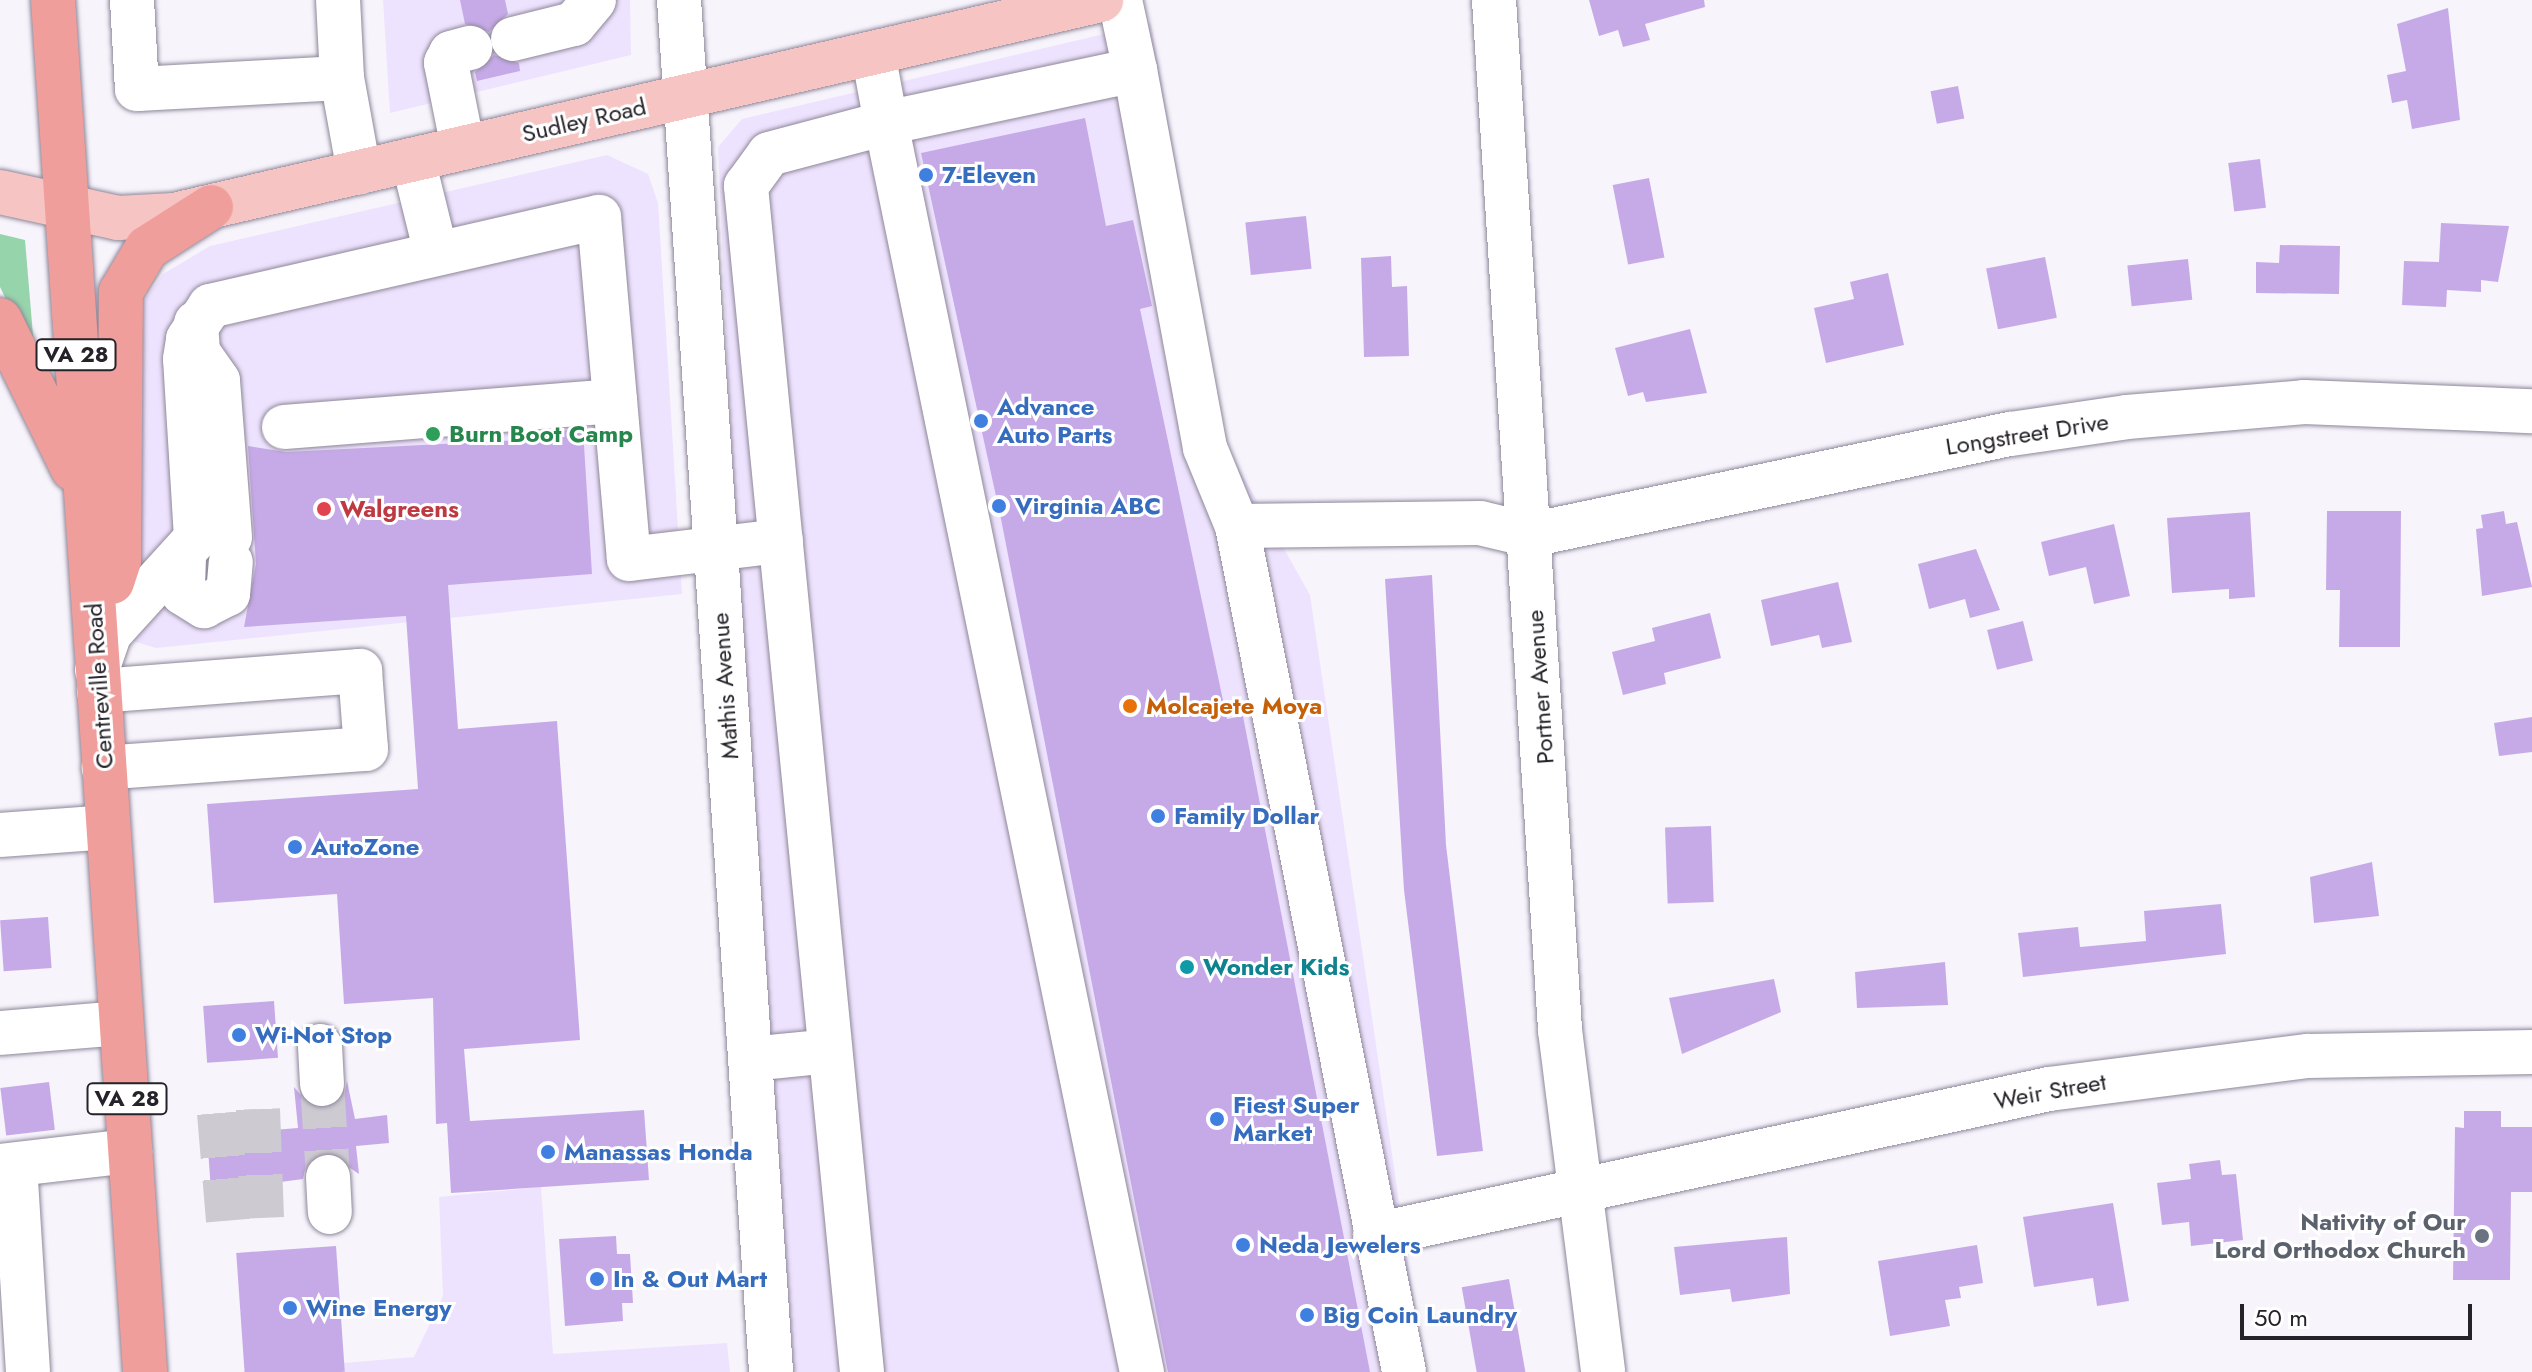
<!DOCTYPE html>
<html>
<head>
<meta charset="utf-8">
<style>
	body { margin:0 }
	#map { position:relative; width:2532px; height:1372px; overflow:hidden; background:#f7f4fc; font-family:Jost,sans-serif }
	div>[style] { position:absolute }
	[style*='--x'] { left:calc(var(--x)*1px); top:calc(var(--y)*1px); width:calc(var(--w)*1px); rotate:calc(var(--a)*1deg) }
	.built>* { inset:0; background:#eee3fe }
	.green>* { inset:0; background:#96d4ab }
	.building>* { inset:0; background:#c6aae8; transform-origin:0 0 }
	.minor-tunnel>* { height:44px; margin-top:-22px; transform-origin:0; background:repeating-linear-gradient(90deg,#cdcad2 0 44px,transparent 0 66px) }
	.roads { filter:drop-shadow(0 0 2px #8e8799) drop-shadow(0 0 2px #8e8799) }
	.minor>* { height:44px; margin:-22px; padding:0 22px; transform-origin:22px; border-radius:22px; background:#fff }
	.major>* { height:44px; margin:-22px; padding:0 22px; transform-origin:22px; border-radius:22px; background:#f6c5c3 }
	.highway>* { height:44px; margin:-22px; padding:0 22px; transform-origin:22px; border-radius:22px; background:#f09e9b }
	.dots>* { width:22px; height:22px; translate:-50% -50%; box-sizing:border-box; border:4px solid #fff; border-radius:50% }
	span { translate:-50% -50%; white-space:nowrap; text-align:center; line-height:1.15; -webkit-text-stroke:6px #fff; paint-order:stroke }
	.shield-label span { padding:2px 6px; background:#fff; border:2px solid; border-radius:6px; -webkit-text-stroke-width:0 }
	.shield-label { font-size:22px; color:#252229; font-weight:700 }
	.street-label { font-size:24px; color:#252229 }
	.shop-label { font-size:24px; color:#366cbe; font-weight:700 }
	.left { translate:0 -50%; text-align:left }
	.leisure-label { font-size:24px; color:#27864d; font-weight:700 }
	.health-label { font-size:24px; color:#be3a42; font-weight:700 }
	.food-label { font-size:24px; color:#c56008; font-weight:700 }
	.culture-label { font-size:24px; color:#0d838f; font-weight:700 }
	.worship-label { font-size:24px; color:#5b616d; font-weight:700 }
	.right { translate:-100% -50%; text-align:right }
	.scale { position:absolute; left:2240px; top:1304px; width:232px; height:36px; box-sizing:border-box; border:4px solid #252229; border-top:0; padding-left:10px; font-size:24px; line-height:28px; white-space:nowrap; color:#252229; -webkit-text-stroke:6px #fff; paint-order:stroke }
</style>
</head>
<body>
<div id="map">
	<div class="built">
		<i style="clip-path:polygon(383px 0,630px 0,631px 55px,390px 113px)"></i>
		<i style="clip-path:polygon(1151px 23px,1225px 444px,1310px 595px,1424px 1372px,793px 1372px,744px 742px,718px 147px,742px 119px)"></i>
		<i style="clip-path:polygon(607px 155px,648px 174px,658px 203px,682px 594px,156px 648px,130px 640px,136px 312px,163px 274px,210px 246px)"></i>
		<i style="clip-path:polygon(541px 1187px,553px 1354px,727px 1343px,730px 1372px,241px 1372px,414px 1357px,443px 1296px,439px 1197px)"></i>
	</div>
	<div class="green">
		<i style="clip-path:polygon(0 234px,25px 240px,35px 359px,0 287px)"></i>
	</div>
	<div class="building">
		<i style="clip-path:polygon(460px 0,505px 0,508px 14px,489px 32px,465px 24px)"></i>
		<i style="clip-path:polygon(1589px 0,1704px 0,1705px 7px,1645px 24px,1650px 40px,1623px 47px,1618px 30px,1599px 36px)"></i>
		<i style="clip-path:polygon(2448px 8px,2460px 120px,2412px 129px,2407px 100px,2392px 103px,2387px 75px,2406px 71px,2397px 24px)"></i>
		<i style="clip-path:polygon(494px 55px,519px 63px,520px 71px,477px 81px,475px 72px)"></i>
		<i style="left:1958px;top:86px;width:33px;height:28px;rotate:79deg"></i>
		<i style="clip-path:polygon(1085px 118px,1106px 226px,1133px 220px,1152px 306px,1140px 309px,1227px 719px,1243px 716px,1370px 1372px,1168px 1372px,1001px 519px,921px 153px)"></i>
		<i style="left:2260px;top:159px;width:49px;height:32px;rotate:83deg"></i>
		<i style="left:1649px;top:178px;width:81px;height:37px;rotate:79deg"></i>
		<i style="left:1306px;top:216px;width:53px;height:61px;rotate:84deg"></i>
		<i style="clip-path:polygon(2441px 223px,2509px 226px,2498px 282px,2481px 280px,2481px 292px,2447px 290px,2446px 307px,2402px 305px,2404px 261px,2439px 262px)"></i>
		<i style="clip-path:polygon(2280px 245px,2340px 246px,2339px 294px,2256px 293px,2256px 262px,2279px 263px)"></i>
		<i style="clip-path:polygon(1391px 256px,1392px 287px,1407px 286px,1409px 356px,1364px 357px,1361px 258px)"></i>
		<i style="left:2045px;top:257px;width:62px;height:60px;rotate:79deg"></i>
		<i style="left:2188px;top:259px;width:41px;height:61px;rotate:84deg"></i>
		<i style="clip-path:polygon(1888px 273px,1904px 345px,1826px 363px,1814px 308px,1854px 299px,1850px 282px)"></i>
		<i style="clip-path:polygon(1690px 329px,1707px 393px,1646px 402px,1643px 392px,1628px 396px,1615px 348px)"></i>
		<i style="clip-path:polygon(583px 429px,592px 574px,448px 585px,458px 729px,557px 721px,580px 1040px,464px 1049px,470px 1121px,455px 1122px,644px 1110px,649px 1180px,451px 1193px,447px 1123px,436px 1124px,433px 998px,344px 1004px,337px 894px,214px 903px,207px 804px,418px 789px,406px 616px,244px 627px,256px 564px,248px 446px,286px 452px,519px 440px,519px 434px)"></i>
		<i style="clip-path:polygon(2327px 511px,2401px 511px,2400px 647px,2339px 647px,2340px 590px,2326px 590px)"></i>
		<i style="clip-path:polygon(2504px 511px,2506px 524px,2517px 522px,2532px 587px,2482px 596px,2476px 529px,2483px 528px,2481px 515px)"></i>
		<i style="clip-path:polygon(2250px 512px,2255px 597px,2229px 599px,2229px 589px,2172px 593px,2167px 518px)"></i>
		<i style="clip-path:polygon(2114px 524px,2130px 596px,2094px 604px,2086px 567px,2049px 576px,2041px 542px)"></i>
		<i style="clip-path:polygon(1976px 549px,2000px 610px,1970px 618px,1965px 599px,1929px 609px,1918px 564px)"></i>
		<i style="clip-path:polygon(1432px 575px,1446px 845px,1483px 1151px,1437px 1156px,1404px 890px,1385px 579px)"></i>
		<i style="clip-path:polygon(1838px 582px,1852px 642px,1822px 648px,1819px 635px,1771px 646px,1761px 600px)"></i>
		<i style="clip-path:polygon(1710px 613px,1721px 658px,1664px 673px,1666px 684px,1623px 695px,1612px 652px,1655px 641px,1652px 628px)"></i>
		<i style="left:2023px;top:621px;width:41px;height:37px;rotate:76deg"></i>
		<i style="clip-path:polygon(2532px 717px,2532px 752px,2499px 756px,2494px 723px)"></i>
		<i style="left:1711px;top:826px;width:76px;height:46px;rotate:88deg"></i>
		<i style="clip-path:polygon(2372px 862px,2379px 916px,2314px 923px,2310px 877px)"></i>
		<i style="clip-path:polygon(2221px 904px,2226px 954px,2023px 977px,2018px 933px,2078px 927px,2080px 947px,2146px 941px,2144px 911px)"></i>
		<i style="left:48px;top:917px;width:51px;height:48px;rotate:86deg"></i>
		<i style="clip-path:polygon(1945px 962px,1948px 1005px,1857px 1008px,1855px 972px)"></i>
		<i style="clip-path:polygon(1774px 979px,1781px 1012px,1682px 1054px,1669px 998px)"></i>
		<i style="left:274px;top:1001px;width:57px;height:71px;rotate:86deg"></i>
		<i style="clip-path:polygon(347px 1081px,355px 1119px,387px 1115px,389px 1143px,356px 1146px,359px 1174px,326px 1152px,306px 1165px,303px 1179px,211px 1191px,207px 1135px,298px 1128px,294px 1087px,310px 1106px,324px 1109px,344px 1096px)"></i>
		<i style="left:49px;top:1082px;width:48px;height:49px;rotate:83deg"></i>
		<i style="clip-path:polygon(2464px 1111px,2501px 1111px,2501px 1127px,2532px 1127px,2532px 1192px,2511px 1192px,2510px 1280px,2453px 1280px,2455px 1127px,2464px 1128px)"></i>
		<i style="clip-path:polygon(2220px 1160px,2222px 1175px,2236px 1174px,2243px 1240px,2191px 1246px,2189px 1222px,2162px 1225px,2157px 1183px,2191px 1179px,2189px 1164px)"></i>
		<i style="clip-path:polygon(2113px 1203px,2129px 1301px,2097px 1306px,2093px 1278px,2034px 1287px,2023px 1217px)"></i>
		<i style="clip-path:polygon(616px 1236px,617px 1254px,630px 1254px,633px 1303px,622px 1303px,623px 1321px,565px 1326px,559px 1239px)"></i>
		<i style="clip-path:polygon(1787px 1237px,1790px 1294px,1732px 1302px,1730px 1289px,1680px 1295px,1674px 1247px)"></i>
		<i style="clip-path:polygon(1977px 1245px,1983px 1283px,1959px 1287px,1961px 1298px,1945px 1300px,1950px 1326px,1890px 1336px,1878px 1261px)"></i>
		<i style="left:336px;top:1246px;width:126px;height:100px;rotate:86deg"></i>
		<i style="left:1509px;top:1279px;width:95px;height:48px;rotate:80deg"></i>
	</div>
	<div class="minor-tunnel">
		<i style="--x:322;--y:1084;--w:93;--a:86.3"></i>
		<i style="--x:258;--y:1109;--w:109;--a:87.9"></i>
		<i style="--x:219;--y:1113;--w:108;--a:85.2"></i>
	</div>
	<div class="roads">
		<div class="minor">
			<i style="--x:132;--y:0;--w:89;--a:86.8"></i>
			<i style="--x:137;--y:89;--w:205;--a:-3.1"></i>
			<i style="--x:342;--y:78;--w:78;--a:-92.9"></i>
			<i style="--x:679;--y:0;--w:1375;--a:86.16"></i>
			<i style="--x:1120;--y:0;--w:72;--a:77.9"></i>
			<i style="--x:1135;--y:70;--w:255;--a:168"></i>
			<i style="--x:886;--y:123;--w:1275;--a:78.42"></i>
			<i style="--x:1494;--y:0;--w:1032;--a:86.33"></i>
			<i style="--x:1560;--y:1030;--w:345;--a:82.8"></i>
			<i style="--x:513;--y:39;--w:63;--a:-13.8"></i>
			<i style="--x:574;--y:24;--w:31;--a:-50"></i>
			<i style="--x:1135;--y:70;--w:384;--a:79.5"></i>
			<i style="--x:1205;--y:448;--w:84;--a:67.7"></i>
			<i style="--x:1237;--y:526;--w:862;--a:78.83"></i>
			<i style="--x:342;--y:78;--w:96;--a:79.7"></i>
			<i style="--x:463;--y:148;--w:87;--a:-101.3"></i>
			<i style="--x:446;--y:63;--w:11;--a:-63"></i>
			<i style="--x:451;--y:53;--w:20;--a:-15"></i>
			<i style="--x:413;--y:160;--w:96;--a:76.1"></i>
			<i style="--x:196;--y:323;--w:29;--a:86"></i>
			<i style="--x:198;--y:352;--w:35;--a:55"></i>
			<i style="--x:218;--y:381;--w:157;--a:85.6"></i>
			<i style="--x:284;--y:427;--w:332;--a:-4.5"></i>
			<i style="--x:1237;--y:526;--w:243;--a:-0.7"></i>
			<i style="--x:1480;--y:523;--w:51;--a:13.5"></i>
			<i style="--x:1530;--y:535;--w:491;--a:-11.9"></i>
			<i style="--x:2011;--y:434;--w:117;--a:-8.3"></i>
			<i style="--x:2127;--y:417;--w:178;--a:-4.8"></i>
			<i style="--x:2304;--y:402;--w:228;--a:2.3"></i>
			<i style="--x:184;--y:557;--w:36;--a:92"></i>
			<i style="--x:183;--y:593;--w:25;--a:32"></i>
			<i style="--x:204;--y:606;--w:27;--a:-27"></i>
			<i style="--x:228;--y:594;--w:32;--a:-85"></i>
			<i style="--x:97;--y:670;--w:39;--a:-71"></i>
			<i style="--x:110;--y:633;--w:128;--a:-47.8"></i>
			<i style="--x:196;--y:538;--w:179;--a:-93.5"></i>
			<i style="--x:185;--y:359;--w:20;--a:-81"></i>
			<i style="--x:188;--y:339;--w:40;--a:-56"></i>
			<i style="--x:210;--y:306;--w:399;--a:-12.9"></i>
			<i style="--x:599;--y:217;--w:343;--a:85"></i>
			<i style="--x:629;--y:559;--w:153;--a:-6.8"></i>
			<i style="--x:99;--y:691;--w:262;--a:-4.4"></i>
			<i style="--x:360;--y:671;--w:78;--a:85.6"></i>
			<i style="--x:366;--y:749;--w:263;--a:175.9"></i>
			<i style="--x:0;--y:835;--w:108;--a:-4.2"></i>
			<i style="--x:0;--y:1033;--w:121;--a:-4.7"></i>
			<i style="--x:320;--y:1046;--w:38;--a:87"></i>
			<i style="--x:750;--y:1059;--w:80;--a:-5.7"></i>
			<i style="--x:15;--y:1165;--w:207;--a:86.4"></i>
			<i style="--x:0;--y:1166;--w:131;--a:-6.6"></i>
			<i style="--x:328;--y:1177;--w:35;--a:87"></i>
			<i style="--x:1375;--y:1235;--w:690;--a:-12.22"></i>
			<i style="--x:2049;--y:1089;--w:261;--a:-7.3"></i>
			<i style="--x:2308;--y:1056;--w:224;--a:-1"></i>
			<i style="--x:862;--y:1372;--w:1192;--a:-95.59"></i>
			<i style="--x:746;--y:186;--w:39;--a:-54"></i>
			<i style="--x:769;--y:154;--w:121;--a:-14.8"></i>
			<i style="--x:886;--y:123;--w:71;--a:-100.5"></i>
		</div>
		<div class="major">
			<i style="--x:0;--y:192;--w:121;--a:12.4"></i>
			<i style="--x:118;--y:218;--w:56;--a:-3.1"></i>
			<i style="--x:174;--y:215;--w:952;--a:-13.06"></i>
		</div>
		<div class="highway">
			<i style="--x:53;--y:0;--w:1375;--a:86.16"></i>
			<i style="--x:0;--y:320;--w:166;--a:63.9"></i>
			<i style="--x:112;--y:582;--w:23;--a:-72"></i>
			<i style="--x:119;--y:560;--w:268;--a:-89.6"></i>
			<i style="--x:121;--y:292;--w:51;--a:-59.4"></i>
			<i style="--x:147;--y:248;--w:76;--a:-32.6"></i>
		</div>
	</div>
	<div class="dots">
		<i style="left:926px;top:175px;background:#3f7fe0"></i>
		<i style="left:981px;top:421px;background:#3f7fe0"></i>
		<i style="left:433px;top:434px;background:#2e9e5b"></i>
		<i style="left:999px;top:506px;background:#3f7fe0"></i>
		<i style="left:324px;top:509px;background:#e0444e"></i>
		<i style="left:1130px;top:706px;background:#e8710a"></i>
		<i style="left:1158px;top:816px;background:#3f7fe0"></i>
		<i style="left:295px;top:847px;background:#3f7fe0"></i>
		<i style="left:1187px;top:967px;background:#0f9aa8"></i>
		<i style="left:239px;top:1035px;background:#3f7fe0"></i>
		<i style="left:1217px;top:1119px;background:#3f7fe0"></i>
		<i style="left:548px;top:1152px;background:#3f7fe0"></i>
		<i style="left:2482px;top:1236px;background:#6b7280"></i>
		<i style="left:1243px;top:1245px;background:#3f7fe0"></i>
		<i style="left:597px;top:1279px;background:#3f7fe0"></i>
		<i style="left:290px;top:1308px;background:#3f7fe0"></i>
		<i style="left:1307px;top:1315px;background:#3f7fe0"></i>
	</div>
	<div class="shield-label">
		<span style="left:76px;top:355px">VA 28</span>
		<span style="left:127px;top:1099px">VA 28</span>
	</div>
	<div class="street-label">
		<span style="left:584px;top:120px;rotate:-13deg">Sudley Road</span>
		<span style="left:2027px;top:434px;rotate:-9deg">Longstreet Drive</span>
		<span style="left:99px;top:686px;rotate:-94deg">Centreville Road</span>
		<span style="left:725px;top:686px;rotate:-94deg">Mathis Avenue</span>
		<span style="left:1540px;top:687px;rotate:-94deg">Portner Avenue</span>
		<span style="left:2050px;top:1091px;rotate:-10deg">Weir Street</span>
	</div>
	<div class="shop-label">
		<span class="left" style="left:942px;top:175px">7-Eleven</span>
		<span class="left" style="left:997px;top:421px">Advance<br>Auto Parts</span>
		<span class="left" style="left:1015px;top:506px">Virginia ABC</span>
		<span class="left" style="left:1174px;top:816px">Family Dollar</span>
		<span class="left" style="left:311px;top:847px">AutoZone</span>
		<span class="left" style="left:255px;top:1035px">Wi-Not Stop</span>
		<span class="left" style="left:1233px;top:1119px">Fiest Super<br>Market</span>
		<span class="left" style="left:564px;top:1152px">Manassas Honda</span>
		<span class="left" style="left:1259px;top:1245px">Neda Jewelers</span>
		<span class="left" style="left:613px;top:1279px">In &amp; Out Mart</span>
		<span class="left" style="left:306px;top:1308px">Wine Energy</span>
		<span class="left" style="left:1323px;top:1315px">Big Coin Laundry</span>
	</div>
	<div class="leisure-label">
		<span class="left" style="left:449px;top:434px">Burn Boot Camp</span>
	</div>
	<div class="health-label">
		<span class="left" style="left:340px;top:509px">Walgreens</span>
	</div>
	<div class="food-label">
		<span class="left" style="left:1146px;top:706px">Molcajete Moya</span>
	</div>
	<div class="culture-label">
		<span class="left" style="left:1203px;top:967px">Wonder Kids</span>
	</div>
	<div class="worship-label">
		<span class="right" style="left:2466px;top:1236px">Nativity of Our<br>Lord Orthodox Church</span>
	</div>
	<div class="scale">50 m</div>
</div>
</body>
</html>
